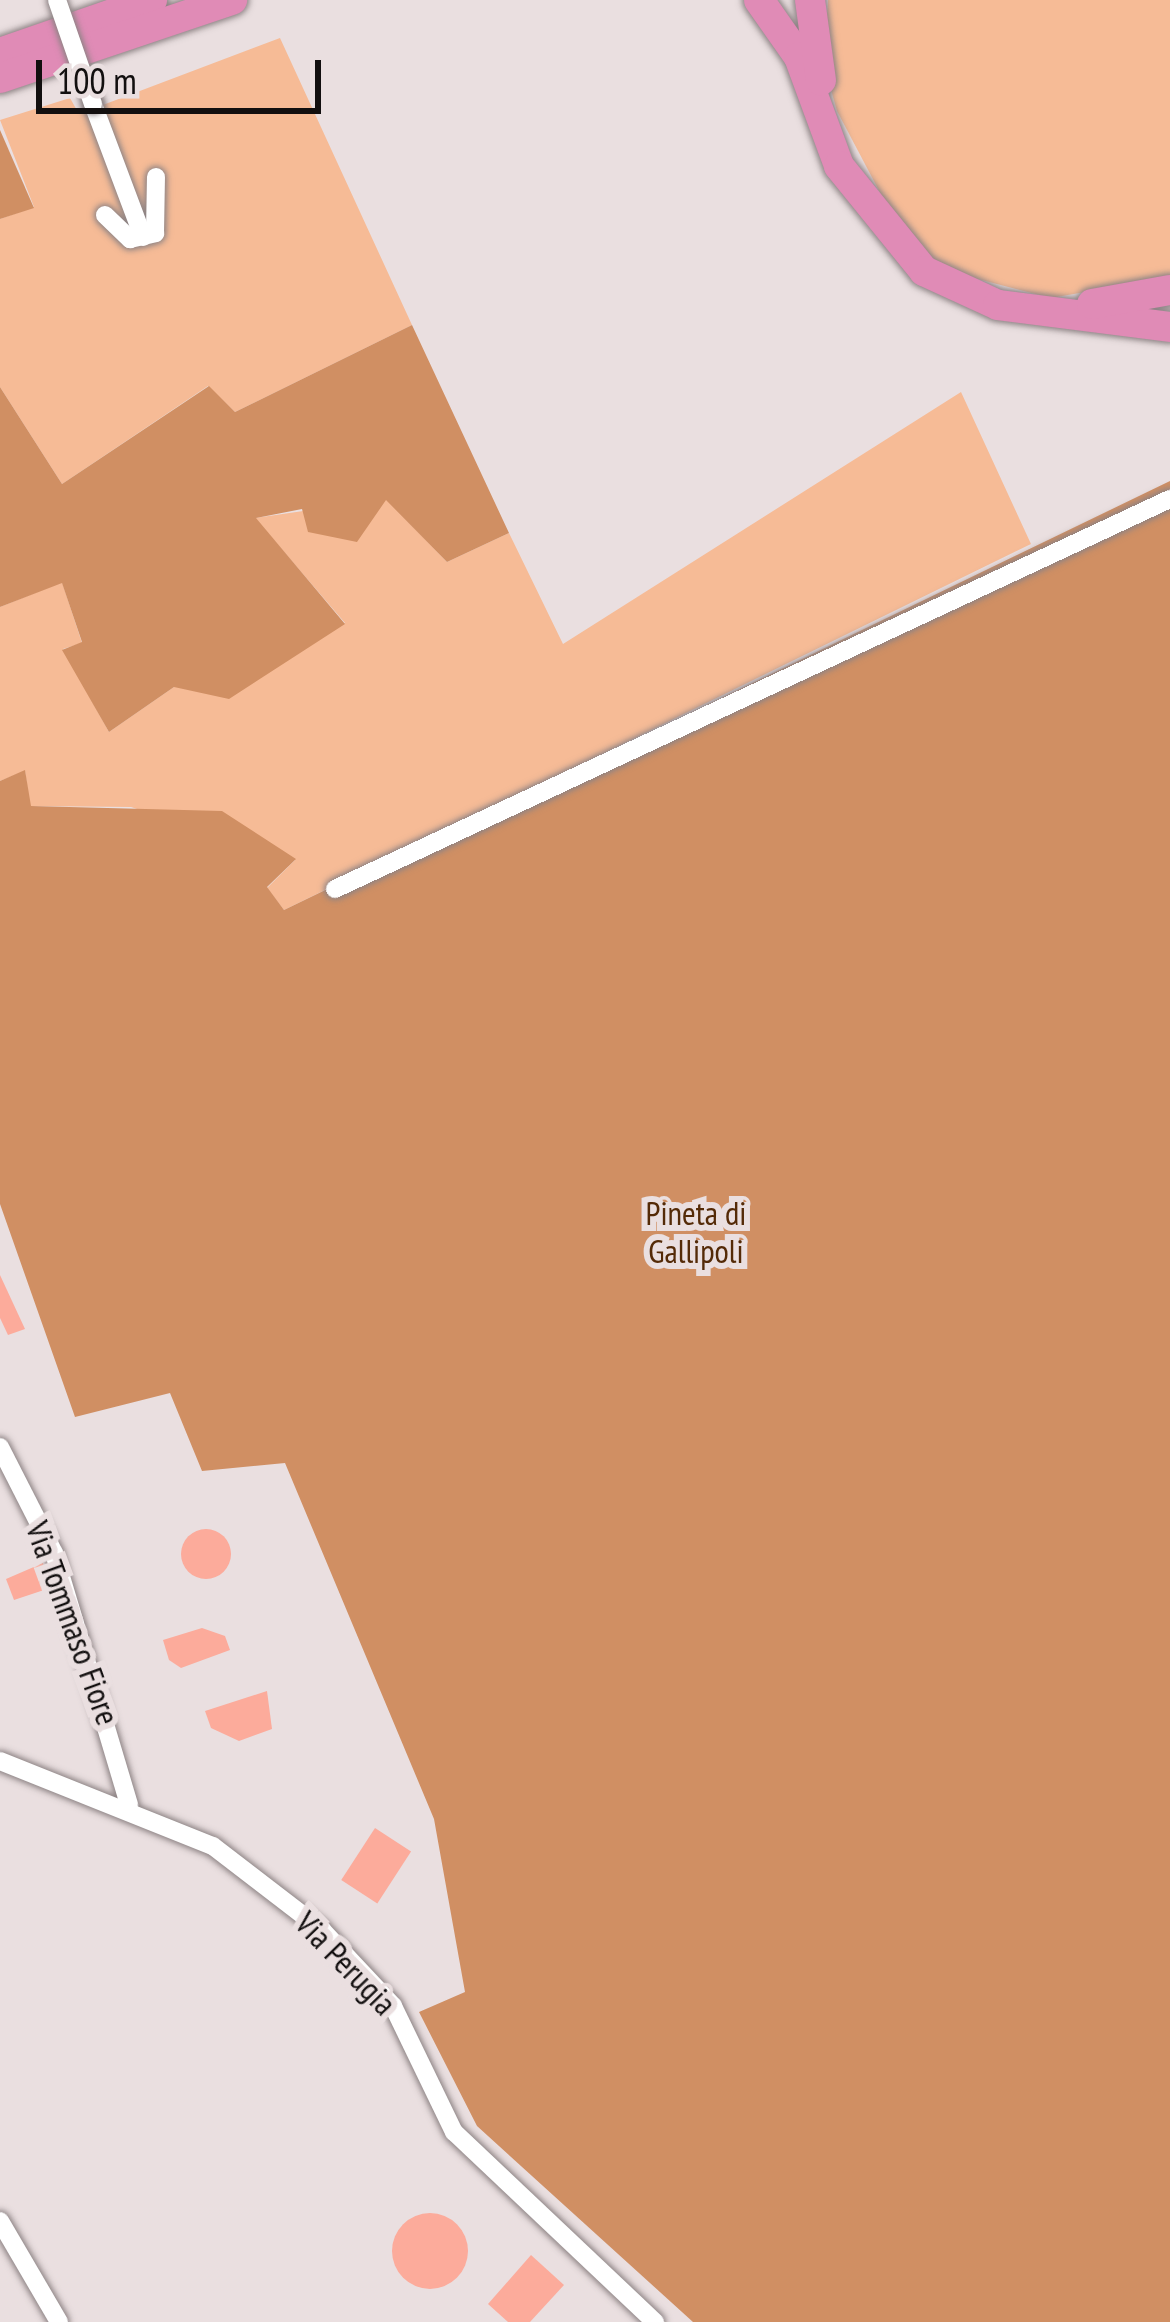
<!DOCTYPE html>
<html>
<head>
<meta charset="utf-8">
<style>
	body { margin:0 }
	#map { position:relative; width:1170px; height:2322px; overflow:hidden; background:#eadfe0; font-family:"PT Sans Narrow",sans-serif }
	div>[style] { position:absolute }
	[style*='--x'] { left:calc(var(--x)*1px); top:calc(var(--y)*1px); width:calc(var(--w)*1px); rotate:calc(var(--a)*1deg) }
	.green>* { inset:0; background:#f6bb96 }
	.forest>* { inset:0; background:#d08f63 }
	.building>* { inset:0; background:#fcab9b; transform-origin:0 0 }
	.round { border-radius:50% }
	.roads { filter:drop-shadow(0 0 3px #8d8384) drop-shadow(0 0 3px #8d8384) }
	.minor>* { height:18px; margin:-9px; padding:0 9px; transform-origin:9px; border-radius:9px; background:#fff }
	.highway>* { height:30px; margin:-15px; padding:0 15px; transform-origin:15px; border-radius:15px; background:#e08bb6 }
	.bridges { filter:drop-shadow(0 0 3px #8d8384) drop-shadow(0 0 3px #8d8384) }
	.minor-bridge>* { height:18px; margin:-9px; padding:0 9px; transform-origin:9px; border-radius:9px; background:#fff }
	span { translate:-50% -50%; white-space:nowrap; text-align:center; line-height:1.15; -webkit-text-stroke:12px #eadfe0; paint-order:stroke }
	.park-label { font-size:33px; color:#542a07 }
	.street-label { font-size:33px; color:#120f0f }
	.scale { position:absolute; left:36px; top:60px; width:285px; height:54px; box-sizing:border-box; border:6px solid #120f0f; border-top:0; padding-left:15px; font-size:36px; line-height:42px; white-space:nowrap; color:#120f0f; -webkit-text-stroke:9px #eadfe0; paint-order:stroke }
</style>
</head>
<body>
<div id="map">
	<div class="green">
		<i style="clip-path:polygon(828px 0,1170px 0,1170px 277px,1051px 298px,947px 271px,905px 240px,837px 111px,824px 65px)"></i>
		<i style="clip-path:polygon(280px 38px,412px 325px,235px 412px,208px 386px,62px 484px,0 387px,0 219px,34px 207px,0 120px,70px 98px,79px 114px)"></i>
		<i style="clip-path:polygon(961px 392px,1031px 544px,284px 910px,267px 888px,295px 860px,131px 807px,30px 806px,25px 771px,0 781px,0 607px,62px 582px,82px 643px,63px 649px,109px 732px,174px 687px,345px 623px,255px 518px,386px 499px,447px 562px,509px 533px,563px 644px)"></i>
	</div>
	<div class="forest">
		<i style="clip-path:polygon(0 130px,34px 208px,0 219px)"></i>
		<i style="clip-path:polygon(412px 325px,509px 533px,447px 562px,386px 500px,357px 542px,308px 532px,302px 509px,256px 518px,345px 624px,229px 699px,174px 687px,109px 732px,62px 650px,82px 642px,62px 583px,0 607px,0 387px,62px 484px,209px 386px,235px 412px)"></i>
		<i style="clip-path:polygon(1170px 481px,1170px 2322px,693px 2322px,477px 2126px,419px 2012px,465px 1992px,434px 1819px,285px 1463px,202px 1471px,170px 1393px,75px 1417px,0 1204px,0 781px,25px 770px,31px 806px,222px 811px,296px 859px,267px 887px,284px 910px)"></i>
	</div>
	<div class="building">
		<i style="clip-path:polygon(0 1275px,25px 1329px,8px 1335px,0 1318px)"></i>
		<i class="round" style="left:181px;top:1529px;width:50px;height:50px"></i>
		<i style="clip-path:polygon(43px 1563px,50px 1588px,14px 1600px,6px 1579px)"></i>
		<i style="clip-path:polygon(202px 1628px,225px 1636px,230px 1650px,181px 1668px,169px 1660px,163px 1640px)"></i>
		<i style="clip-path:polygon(267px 1691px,272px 1729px,239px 1741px,211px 1728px,205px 1711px)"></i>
		<i style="left:375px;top:1828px;width:43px;height:62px;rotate:33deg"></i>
		<i class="round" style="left:392px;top:2213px;width:76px;height:76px"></i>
		<i style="clip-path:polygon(531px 2255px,564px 2285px,530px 2322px,508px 2322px,488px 2304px)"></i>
	</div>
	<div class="roads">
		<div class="minor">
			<i style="--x:93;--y:104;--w:142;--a:69.4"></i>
			<i style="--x:105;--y:215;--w:35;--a:44"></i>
			<i style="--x:130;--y:239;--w:26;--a:-13"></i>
			<i style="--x:155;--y:233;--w:56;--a:-89"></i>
			<i style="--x:335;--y:889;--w:922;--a:-25.04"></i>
			<i style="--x:0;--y:1447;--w:119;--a:63"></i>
			<i style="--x:54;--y:1553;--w:263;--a:73.4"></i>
			<i style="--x:0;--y:1761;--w:229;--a:21.8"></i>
			<i style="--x:213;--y:1846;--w:138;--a:37.6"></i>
			<i style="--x:322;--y:1930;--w:104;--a:46.9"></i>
			<i style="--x:393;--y:2006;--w:140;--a:64.2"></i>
			<i style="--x:454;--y:2132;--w:277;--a:43.4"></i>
			<i style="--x:0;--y:2221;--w:117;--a:59.7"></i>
		</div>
		<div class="highway">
			<i style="--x:759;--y:0;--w:70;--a:54.9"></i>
			<i style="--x:799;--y:57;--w:116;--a:69.8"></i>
			<i style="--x:839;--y:166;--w:135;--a:51"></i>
			<i style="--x:924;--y:271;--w:81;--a:24.7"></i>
			<i style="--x:998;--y:305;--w:173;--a:7.3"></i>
			<i style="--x:810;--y:0;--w:81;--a:82.2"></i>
			<i style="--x:0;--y:53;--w:161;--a:-19.2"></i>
			<i style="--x:0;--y:78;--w:245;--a:-18.6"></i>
			<i style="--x:1092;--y:304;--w:79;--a:-10.2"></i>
		</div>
	</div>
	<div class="bridges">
		<div class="minor-bridge">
			<i style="--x:57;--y:0;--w:110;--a:70.9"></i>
		</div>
	</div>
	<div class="park-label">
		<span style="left:696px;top:1232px">Pineta di<br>Gallipoli</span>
	</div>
	<div class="street-label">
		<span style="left:73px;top:1623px;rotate:70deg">Via Tommaso Fiore</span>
		<span style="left:346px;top:1963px;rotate:46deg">Via Perugia</span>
	</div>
	<div class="scale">100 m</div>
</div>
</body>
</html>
